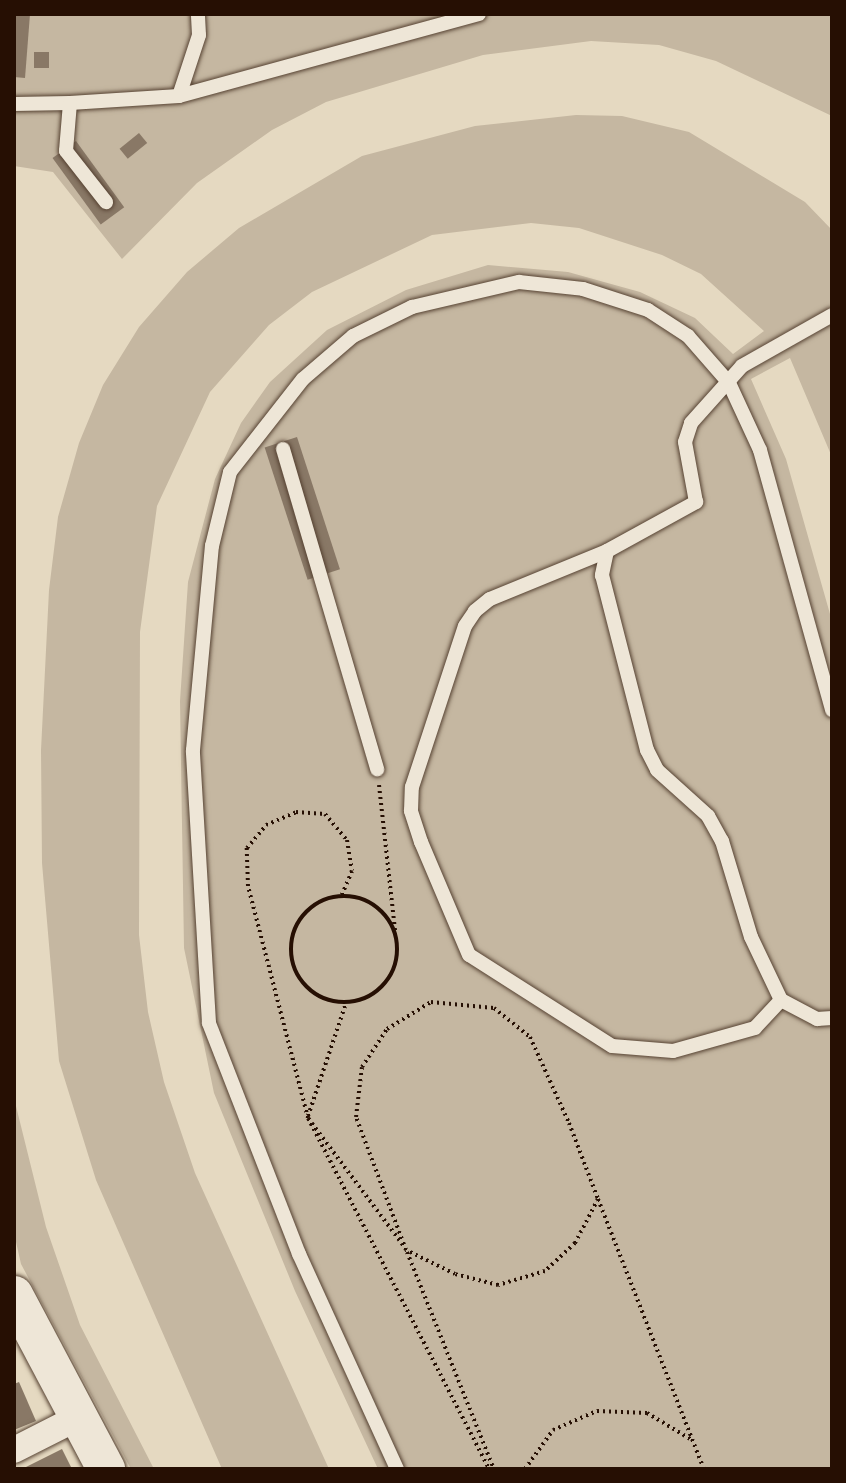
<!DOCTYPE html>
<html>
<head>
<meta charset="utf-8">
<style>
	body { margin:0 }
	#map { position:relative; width:846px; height:1483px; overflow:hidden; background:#e5d9c1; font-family:"Libre Caslon Text",serif }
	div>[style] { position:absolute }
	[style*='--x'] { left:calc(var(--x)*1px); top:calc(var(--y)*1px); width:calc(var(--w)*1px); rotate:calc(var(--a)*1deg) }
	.green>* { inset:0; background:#c5b7a1 }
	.building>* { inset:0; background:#897866; transform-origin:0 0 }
	.path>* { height:4px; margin-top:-2px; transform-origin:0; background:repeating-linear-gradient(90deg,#260f03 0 2px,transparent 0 6px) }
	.path>.ring { margin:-2px; padding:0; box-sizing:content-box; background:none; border:4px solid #260f03; border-radius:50% }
	.roads { filter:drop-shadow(0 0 2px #564232) drop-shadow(0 0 2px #564232) }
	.service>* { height:14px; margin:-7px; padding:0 7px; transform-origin:7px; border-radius:7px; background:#eee6d7 }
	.minor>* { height:26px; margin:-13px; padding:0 13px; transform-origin:13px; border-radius:13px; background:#eee6d7 }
	.secondary>* { height:38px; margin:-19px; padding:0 19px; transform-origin:19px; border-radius:19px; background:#eee6d7 }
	span { translate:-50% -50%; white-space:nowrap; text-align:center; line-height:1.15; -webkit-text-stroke:8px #eee6d7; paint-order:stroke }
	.frame { position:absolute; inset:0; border:16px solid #260f03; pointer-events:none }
</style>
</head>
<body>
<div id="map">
	<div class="green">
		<i style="clip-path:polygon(14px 14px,832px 14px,832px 116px,716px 61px,659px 45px,591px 41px,483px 55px,326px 102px,272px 130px,197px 183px,122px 259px,53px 172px,14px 166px)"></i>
		<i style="clip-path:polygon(576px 115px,622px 116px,689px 132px,805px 202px,832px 230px,832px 457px,790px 358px,751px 379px,786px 459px,832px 621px,832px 1469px,378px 1469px,295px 1291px,214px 1093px,184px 948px,180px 701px,188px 582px,215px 479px,241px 423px,270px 382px,327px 330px,406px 290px,488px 265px,568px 272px,640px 292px,695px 318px,733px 354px,764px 331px,701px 274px,662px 255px,579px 228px,531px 223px,432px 235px,312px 292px,269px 325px,210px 392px,157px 506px,140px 632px,139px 935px,148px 1012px,164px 1082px,195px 1173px,329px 1469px,222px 1469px,96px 1180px,59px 1061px,42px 863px,41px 750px,49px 590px,58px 517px,79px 443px,103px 385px,139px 327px,187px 272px,239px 228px,362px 156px,475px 126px)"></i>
		<i style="clip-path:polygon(14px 1098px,46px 1227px,80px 1325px,154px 1469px,131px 1469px,21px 1264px,14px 1233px)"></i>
	</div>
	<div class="building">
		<i style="clip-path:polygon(14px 14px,30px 14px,25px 78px,14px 77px)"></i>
		<i style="left:34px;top:52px;width:15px;height:16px"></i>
		<i style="left:139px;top:133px;width:13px;height:25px;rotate:51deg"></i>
		<i style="left:76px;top:141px;width:82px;height:29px;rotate:54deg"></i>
		<i style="left:297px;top:437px;width:139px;height:34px;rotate:72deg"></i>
		<i style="clip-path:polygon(19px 1382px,36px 1421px,14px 1430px,14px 1384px)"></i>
		<i style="clip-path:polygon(62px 1449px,72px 1469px,22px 1469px)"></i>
	</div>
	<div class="path">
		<i style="--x:379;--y:785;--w:147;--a:83.7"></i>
		<i class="ring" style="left:291px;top:896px;width:102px;height:102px"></i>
		<i style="--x:431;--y:1002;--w:63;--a:5.4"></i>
		<i style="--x:494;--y:1008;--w:46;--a:38.9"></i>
		<i style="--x:530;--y:1037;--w:94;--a:65.6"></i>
		<i style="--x:569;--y:1123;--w:81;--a:69.1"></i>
		<i style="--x:598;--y:1199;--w:50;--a:117.6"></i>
		<i style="--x:575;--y:1243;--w:41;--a:137"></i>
		<i style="--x:545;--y:1271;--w:49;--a:163.4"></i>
		<i style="--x:498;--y:1285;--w:44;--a:-165.7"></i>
		<i style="--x:455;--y:1274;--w:55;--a:-153.9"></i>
		<i style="--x:406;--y:1250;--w:142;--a:-110.6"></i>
		<i style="--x:356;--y:1117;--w:50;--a:-83.2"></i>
		<i style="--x:362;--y:1067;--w:45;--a:-56.7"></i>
		<i style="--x:387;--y:1029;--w:52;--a:-31.5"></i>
		<i style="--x:308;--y:1116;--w:119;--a:-71.4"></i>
		<i style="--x:308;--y:1118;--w:240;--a:-104.5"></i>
		<i style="--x:248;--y:886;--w:38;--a:-92"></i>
		<i style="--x:247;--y:848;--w:30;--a:-50"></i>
		<i style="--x:266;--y:825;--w:33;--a:-23"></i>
		<i style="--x:296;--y:812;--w:29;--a:4"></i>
		<i style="--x:325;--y:814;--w:34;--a:50"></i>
		<i style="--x:347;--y:840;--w:31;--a:81"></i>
		<i style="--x:352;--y:871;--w:28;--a:113"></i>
		<i style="--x:598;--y:1199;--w:290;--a:68.6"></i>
		<i style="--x:403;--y:1245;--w:159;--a:-126.8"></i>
		<i style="--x:308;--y:1118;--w:395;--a:62.7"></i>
		<i style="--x:407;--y:1252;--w:234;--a:68.2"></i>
		<i style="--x:525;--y:1469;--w:48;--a:-54.3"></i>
		<i style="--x:553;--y:1430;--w:48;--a:-23.4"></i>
		<i style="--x:597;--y:1411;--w:50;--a:2.3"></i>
		<i style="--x:647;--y:1413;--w:52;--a:31"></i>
	</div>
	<div class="roads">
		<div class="service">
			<i style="--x:179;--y:96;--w:64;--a:-71.8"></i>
			<i style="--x:199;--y:35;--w:21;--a:-93"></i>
			<i style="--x:70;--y:103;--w:109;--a:-3.7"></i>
			<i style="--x:179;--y:96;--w:311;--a:-15.3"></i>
			<i style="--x:14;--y:104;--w:56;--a:-1"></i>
			<i style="--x:70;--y:103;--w:48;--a:94.8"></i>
			<i style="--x:66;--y:151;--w:65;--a:51.9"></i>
			<i style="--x:283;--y:449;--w:334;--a:73.6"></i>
			<i style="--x:607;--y:551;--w:25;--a:102"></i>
			<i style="--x:602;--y:575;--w:181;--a:75.6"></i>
			<i style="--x:647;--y:750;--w:22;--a:63"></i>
			<i style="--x:657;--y:770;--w:69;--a:42"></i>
			<i style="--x:708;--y:816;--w:29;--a:61"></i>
			<i style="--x:722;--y:841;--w:100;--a:73.2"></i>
			<i style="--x:751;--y:937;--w:70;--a:64.5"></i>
			<i style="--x:781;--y:1000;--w:38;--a:133"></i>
			<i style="--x:755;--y:1028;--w:85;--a:164.3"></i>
			<i style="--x:673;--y:1051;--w:61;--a:-175.3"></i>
			<i style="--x:612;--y:1046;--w:169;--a:-147.5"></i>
			<i style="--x:469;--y:955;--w:123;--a:-113"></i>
			<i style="--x:421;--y:842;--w:33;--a:-108"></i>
			<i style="--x:411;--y:811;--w:24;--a:-88"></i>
			<i style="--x:412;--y:787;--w:169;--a:-71.8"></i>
			<i style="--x:465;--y:626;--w:18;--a:-56"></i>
			<i style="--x:475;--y:611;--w:19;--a:-39"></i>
			<i style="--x:490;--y:599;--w:126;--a:-22.3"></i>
			<i style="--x:607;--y:551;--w:102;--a:-28.8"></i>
			<i style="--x:696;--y:502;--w:61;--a:-100.4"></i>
			<i style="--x:685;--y:442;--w:20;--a:-72"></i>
			<i style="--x:691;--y:423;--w:76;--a:-48.2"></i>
			<i style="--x:742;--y:366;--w:103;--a:-29.5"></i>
			<i style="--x:781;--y:1000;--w:41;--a:27.8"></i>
			<i style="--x:817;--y:1019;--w:15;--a:-4"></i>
			<i style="--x:397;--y:1469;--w:236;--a:-114.5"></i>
			<i style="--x:299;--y:1254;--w:248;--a:-111.3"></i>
			<i style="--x:209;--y:1023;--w:273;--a:-93.4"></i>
			<i style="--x:193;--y:750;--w:205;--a:-84.7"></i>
			<i style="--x:212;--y:546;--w:76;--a:-76.3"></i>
			<i style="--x:230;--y:472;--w:118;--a:-51.9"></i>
			<i style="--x:303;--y:379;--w:66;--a:-40.7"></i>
			<i style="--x:353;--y:336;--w:66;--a:-26.2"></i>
			<i style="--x:412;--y:307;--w:110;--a:-13.2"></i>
			<i style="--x:519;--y:282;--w:64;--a:6.2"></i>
			<i style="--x:583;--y:289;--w:68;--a:17.9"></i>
			<i style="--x:648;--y:310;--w:48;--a:33"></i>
			<i style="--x:688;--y:336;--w:62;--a:48.9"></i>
			<i style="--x:729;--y:383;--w:74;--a:65.2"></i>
			<i style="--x:760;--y:450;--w:270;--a:74.5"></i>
		</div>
		<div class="minor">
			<i style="--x:14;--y:1450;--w:71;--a:-26.9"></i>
		</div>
		<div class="secondary">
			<i style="--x:14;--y:1295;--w:197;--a:62.1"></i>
		</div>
	</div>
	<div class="frame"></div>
</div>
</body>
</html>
